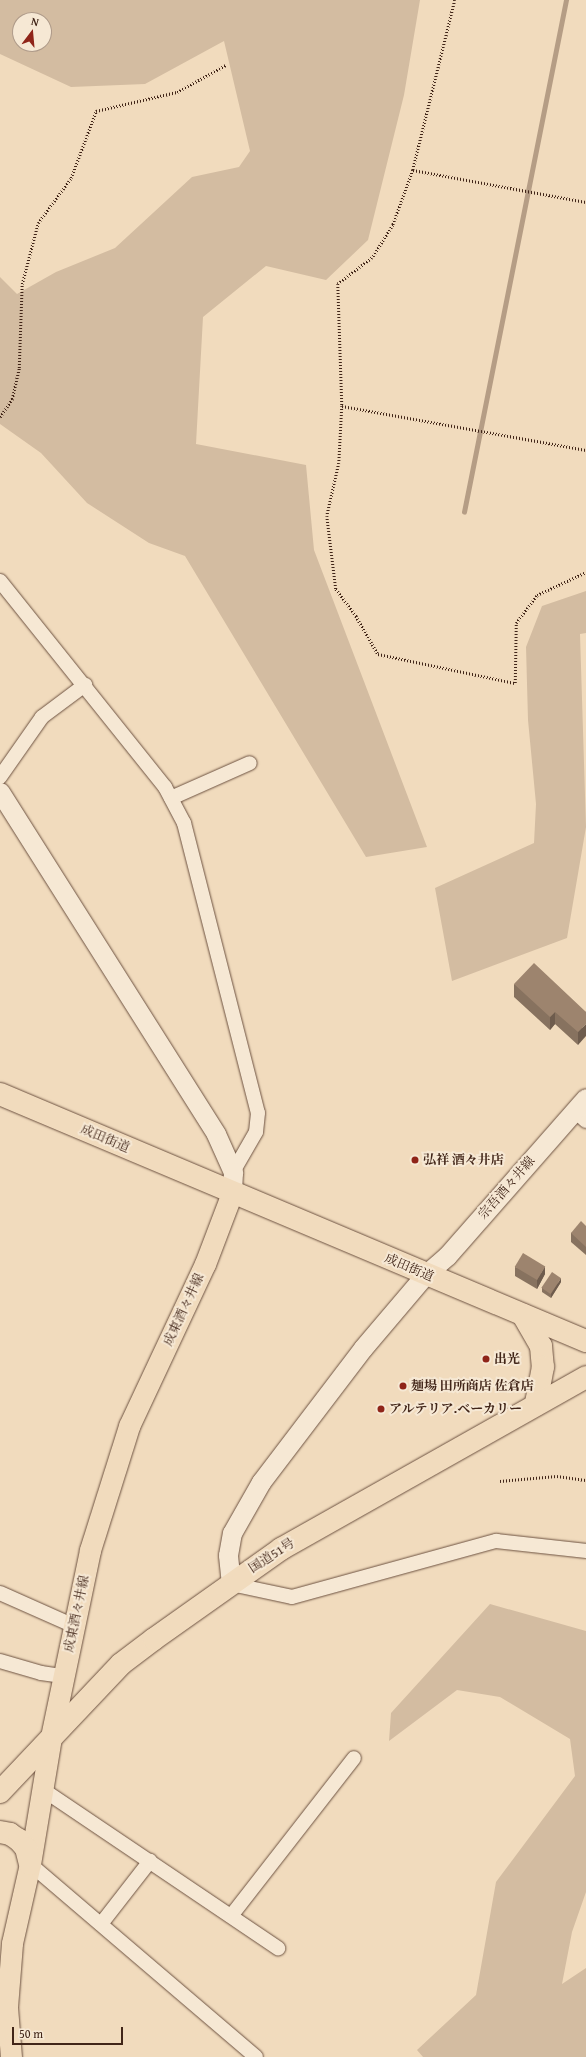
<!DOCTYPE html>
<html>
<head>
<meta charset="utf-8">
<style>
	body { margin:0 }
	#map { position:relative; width:586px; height:2057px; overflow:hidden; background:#f1dbbd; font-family:"Gentium Book Plus","Noto Serif JP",serif }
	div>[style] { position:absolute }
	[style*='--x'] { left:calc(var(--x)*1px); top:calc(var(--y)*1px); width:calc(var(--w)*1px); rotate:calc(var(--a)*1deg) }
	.green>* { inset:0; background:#d3bca1 }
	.stream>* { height:4.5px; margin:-2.25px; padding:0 2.25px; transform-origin:2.25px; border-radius:2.25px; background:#b59d85 }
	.path>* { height:2.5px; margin-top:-1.25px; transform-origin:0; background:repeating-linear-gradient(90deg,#412518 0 1px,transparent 0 3px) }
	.roads { filter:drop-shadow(0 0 1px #6d5241) drop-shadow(0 0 1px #6d5241) }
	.street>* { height:14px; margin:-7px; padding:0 7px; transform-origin:7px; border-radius:7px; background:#f6e8d4 }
	.secondary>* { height:19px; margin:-9.5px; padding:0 9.5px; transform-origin:9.5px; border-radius:9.5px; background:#f6e8d4 }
	.primary>* { height:21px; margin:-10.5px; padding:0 10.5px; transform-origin:10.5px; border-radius:10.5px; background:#f1dbbd }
	.highway>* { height:22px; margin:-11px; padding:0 11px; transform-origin:11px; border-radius:11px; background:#f1dbbd }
	.wall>* { inset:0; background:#87725f }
	.shaded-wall>* { inset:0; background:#6e5c4d }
	.building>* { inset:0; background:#9d846e; transform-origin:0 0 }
	.dots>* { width:11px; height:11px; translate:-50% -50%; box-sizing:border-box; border:2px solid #f6e8d4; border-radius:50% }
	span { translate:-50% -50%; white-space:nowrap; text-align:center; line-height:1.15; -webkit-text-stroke:4px #f6e8d4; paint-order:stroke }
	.street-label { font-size:13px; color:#412518 }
	.poi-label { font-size:13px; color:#412518; font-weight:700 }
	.left { translate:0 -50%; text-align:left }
	.north { position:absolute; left:12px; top:12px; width:40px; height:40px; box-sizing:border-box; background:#f6e8d4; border:1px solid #ae9a89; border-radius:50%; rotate:16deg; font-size:11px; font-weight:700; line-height:16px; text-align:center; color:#412518 }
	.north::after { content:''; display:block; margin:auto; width:14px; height:18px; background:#8f2418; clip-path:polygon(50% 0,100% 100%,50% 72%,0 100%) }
	.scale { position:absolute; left:12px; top:2027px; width:111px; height:18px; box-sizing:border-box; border:2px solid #412518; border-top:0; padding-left:5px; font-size:12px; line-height:14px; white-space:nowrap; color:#412518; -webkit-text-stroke:3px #f6e8d4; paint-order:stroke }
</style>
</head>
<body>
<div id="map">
	<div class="green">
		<i style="clip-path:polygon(evenodd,0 0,420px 0,404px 95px,368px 240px,326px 280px,266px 266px,203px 317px,196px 444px,306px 465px,314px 550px,427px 847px,366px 857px,185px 556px,149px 543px,87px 503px,41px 453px,0 424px,0 277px,17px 294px,56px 272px,115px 248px,192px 177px,239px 167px,250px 151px,224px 41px,145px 84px,71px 87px,0 54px,0 0,20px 20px,44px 20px,44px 44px,20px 44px,20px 20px)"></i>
		<i style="clip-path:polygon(586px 591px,586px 633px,580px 634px,586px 827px,567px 938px,452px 981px,435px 888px,534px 843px,536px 804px,528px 720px,526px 647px,542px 606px)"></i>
		<i style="clip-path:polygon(490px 1604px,586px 1631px,586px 1892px,572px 1932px,562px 1984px,586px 1968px,586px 2057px,423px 2057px,417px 2050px,476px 1995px,496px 1882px,575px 1776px,570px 1739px,500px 1697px,457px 1690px,389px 1741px,391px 1713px)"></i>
	</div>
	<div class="stream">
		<i style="--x:464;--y:512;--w:522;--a:-78.73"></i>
	</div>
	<div class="path">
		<i style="--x:455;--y:0;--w:175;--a:103.9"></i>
		<i style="--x:413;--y:170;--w:59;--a:110"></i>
		<i style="--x:393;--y:225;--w:39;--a:122"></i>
		<i style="--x:372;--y:258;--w:43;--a:142.6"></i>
		<i style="--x:338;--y:284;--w:122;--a:88.1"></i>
		<i style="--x:342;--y:406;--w:57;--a:93"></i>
		<i style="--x:339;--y:463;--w:54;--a:102.8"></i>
		<i style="--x:327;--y:516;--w:74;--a:83"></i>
		<i style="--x:336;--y:589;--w:34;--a:53"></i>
		<i style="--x:356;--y:616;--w:44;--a:59.9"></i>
		<i style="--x:378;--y:654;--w:140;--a:12"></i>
		<i style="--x:515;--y:683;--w:60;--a:-89"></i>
		<i style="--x:516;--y:623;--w:35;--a:-53"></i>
		<i style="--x:537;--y:595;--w:54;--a:-25.1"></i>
		<i style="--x:413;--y:170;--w:176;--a:10.5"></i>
		<i style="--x:342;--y:406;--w:248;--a:10.2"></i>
		<i style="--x:0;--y:417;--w:22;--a:-56"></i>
		<i style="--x:12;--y:399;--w:32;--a:-77"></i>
		<i style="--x:19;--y:368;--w:84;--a:-88"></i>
		<i style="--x:22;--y:284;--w:63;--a:-75.3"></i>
		<i style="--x:38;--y:223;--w:56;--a:-53.7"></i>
		<i style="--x:71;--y:178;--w:72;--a:-69.5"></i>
		<i style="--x:96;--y:111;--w:83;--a:-13.2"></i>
		<i style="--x:177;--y:92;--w:56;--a:-28.9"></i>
		<i style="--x:500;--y:1481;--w:57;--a:-5"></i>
		<i style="--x:557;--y:1476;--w:29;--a:8"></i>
	</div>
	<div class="roads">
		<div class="street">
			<i style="--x:0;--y:581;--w:264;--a:51.3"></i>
			<i style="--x:165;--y:787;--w:41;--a:62.2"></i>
			<i style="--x:184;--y:823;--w:299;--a:75.7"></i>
			<i style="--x:258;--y:1113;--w:19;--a:96"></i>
			<i style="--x:256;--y:1132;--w:46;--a:119.9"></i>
			<i style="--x:0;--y:777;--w:73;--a:-55"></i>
			<i style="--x:42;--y:717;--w:54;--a:-36.7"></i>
			<i style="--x:171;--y:798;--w:86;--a:-23.9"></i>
			<i style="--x:575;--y:1111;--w:15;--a:42"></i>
			<i style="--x:231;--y:1584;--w:62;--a:12"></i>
			<i style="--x:292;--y:1597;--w:212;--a:-15.4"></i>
			<i style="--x:496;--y:1541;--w:91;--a:6.3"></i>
			<i style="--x:0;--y:1593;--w:81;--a:24"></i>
			<i style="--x:0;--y:1661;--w:43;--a:16.3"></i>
			<i style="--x:41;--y:1673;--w:22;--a:8"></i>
			<i style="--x:42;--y:1789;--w:285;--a:34"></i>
			<i style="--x:30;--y:1864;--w:297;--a:40.5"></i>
			<i style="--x:231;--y:1916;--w:200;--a:-52.1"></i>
			<i style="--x:101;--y:1924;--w:80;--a:-52.1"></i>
		</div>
		<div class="secondary">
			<i style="--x:0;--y:792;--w:404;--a:57.7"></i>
			<i style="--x:216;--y:1134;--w:42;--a:65.9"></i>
			<i style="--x:233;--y:1172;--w:21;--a:93"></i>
			<i style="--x:231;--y:1584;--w:29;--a:-96"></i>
			<i style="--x:228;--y:1555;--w:22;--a:-80"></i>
			<i style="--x:232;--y:1533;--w:59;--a:-60.4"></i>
			<i style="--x:261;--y:1482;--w:168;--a:-52.7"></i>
			<i style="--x:363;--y:1348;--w:96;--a:-49.7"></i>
			<i style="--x:425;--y:1275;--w:29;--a:-41"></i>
			<i style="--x:447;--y:1256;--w:210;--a:-48.7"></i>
		</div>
		<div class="primary">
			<i style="--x:11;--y:2057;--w:50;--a:-94.6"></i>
			<i style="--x:7;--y:2007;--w:64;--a:-85.5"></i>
			<i style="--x:12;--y:1943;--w:81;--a:-77.2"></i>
			<i style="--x:30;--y:1864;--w:129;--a:-80.6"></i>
			<i style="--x:51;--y:1737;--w:191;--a:-78.2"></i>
			<i style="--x:90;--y:1550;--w:130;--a:-72.5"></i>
			<i style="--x:129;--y:1426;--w:179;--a:-64.9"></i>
			<i style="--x:205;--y:1264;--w:76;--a:-69.2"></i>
		</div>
		<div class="highway">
			<i style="--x:0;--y:1094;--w:636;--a:22.86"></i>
			<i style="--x:523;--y:1315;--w:36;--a:60"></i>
			<i style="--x:541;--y:1346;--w:21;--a:85"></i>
			<i style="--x:543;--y:1367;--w:38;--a:101"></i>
			<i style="--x:0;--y:1792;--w:176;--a:-46.6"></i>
			<i style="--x:121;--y:1664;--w:41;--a:-37.1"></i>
			<i style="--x:154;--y:1639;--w:156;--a:-35.3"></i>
			<i style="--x:281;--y:1549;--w:350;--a:-29.4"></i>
			<i style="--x:0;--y:1832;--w:10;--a:11"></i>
			<i style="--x:10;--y:1834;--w:11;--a:34"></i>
			<i style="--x:19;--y:1840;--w:11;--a:49"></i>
			<i style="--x:26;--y:1848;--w:16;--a:76"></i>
		</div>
	</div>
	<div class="wall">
		<i style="clip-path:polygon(514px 984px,586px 1012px,578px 1045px,555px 1024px,550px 1030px,514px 997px)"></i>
		<i style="clip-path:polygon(586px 1226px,586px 1255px,571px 1242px,571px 1233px)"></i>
		<i style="clip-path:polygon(515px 1267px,545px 1274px,537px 1289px,515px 1276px)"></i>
		<i style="clip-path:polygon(561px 1282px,551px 1298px,542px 1292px,542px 1288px)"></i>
	</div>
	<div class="shaded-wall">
		<i style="clip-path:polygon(555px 1012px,555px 1024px,550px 1030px,550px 1017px)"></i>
		<i style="clip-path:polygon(586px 1024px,586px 1036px,578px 1045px,578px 1032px)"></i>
		<i style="clip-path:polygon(545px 1266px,545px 1274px,537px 1289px,537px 1280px)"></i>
		<i style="clip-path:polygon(561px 1278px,561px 1282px,551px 1298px,551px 1294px)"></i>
	</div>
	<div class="building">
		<i style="clip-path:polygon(534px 963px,586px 1012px,586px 1024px,578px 1032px,555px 1012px,550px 1017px,514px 984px)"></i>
		<i style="clip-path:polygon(581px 1221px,586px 1226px,586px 1247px,571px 1233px)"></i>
		<i style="left:523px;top:1253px;width:26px;height:16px;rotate:31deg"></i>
		<i style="left:552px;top:1272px;width:11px;height:19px;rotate:34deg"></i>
	</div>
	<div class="dots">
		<i style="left:415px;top:1160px;background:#8f2418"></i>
		<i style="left:486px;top:1359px;background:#8f2418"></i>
		<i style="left:403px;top:1386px;background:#8f2418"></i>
		<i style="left:381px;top:1409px;background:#8f2418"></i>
	</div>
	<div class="street-label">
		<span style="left:105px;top:1139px;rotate:23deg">成田街道</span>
		<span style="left:507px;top:1188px;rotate:-49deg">宗吾酒々井線</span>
		<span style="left:409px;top:1268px;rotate:23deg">成田街道</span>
		<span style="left:184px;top:1310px;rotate:-65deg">成東酒々井線</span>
		<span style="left:272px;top:1556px;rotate:-33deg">国道51号</span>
		<span style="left:77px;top:1614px;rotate:-78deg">成東酒々井線</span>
	</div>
	<div class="poi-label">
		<span class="left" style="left:423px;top:1160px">弘祥 酒々井店</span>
		<span class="left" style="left:494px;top:1359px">出光</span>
		<span class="left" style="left:411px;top:1386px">麺場 田所商店 佐倉店</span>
		<span class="left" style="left:389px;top:1409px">アルテリア.ベーカリー</span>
	</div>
	<div class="north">N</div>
	<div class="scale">50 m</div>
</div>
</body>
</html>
